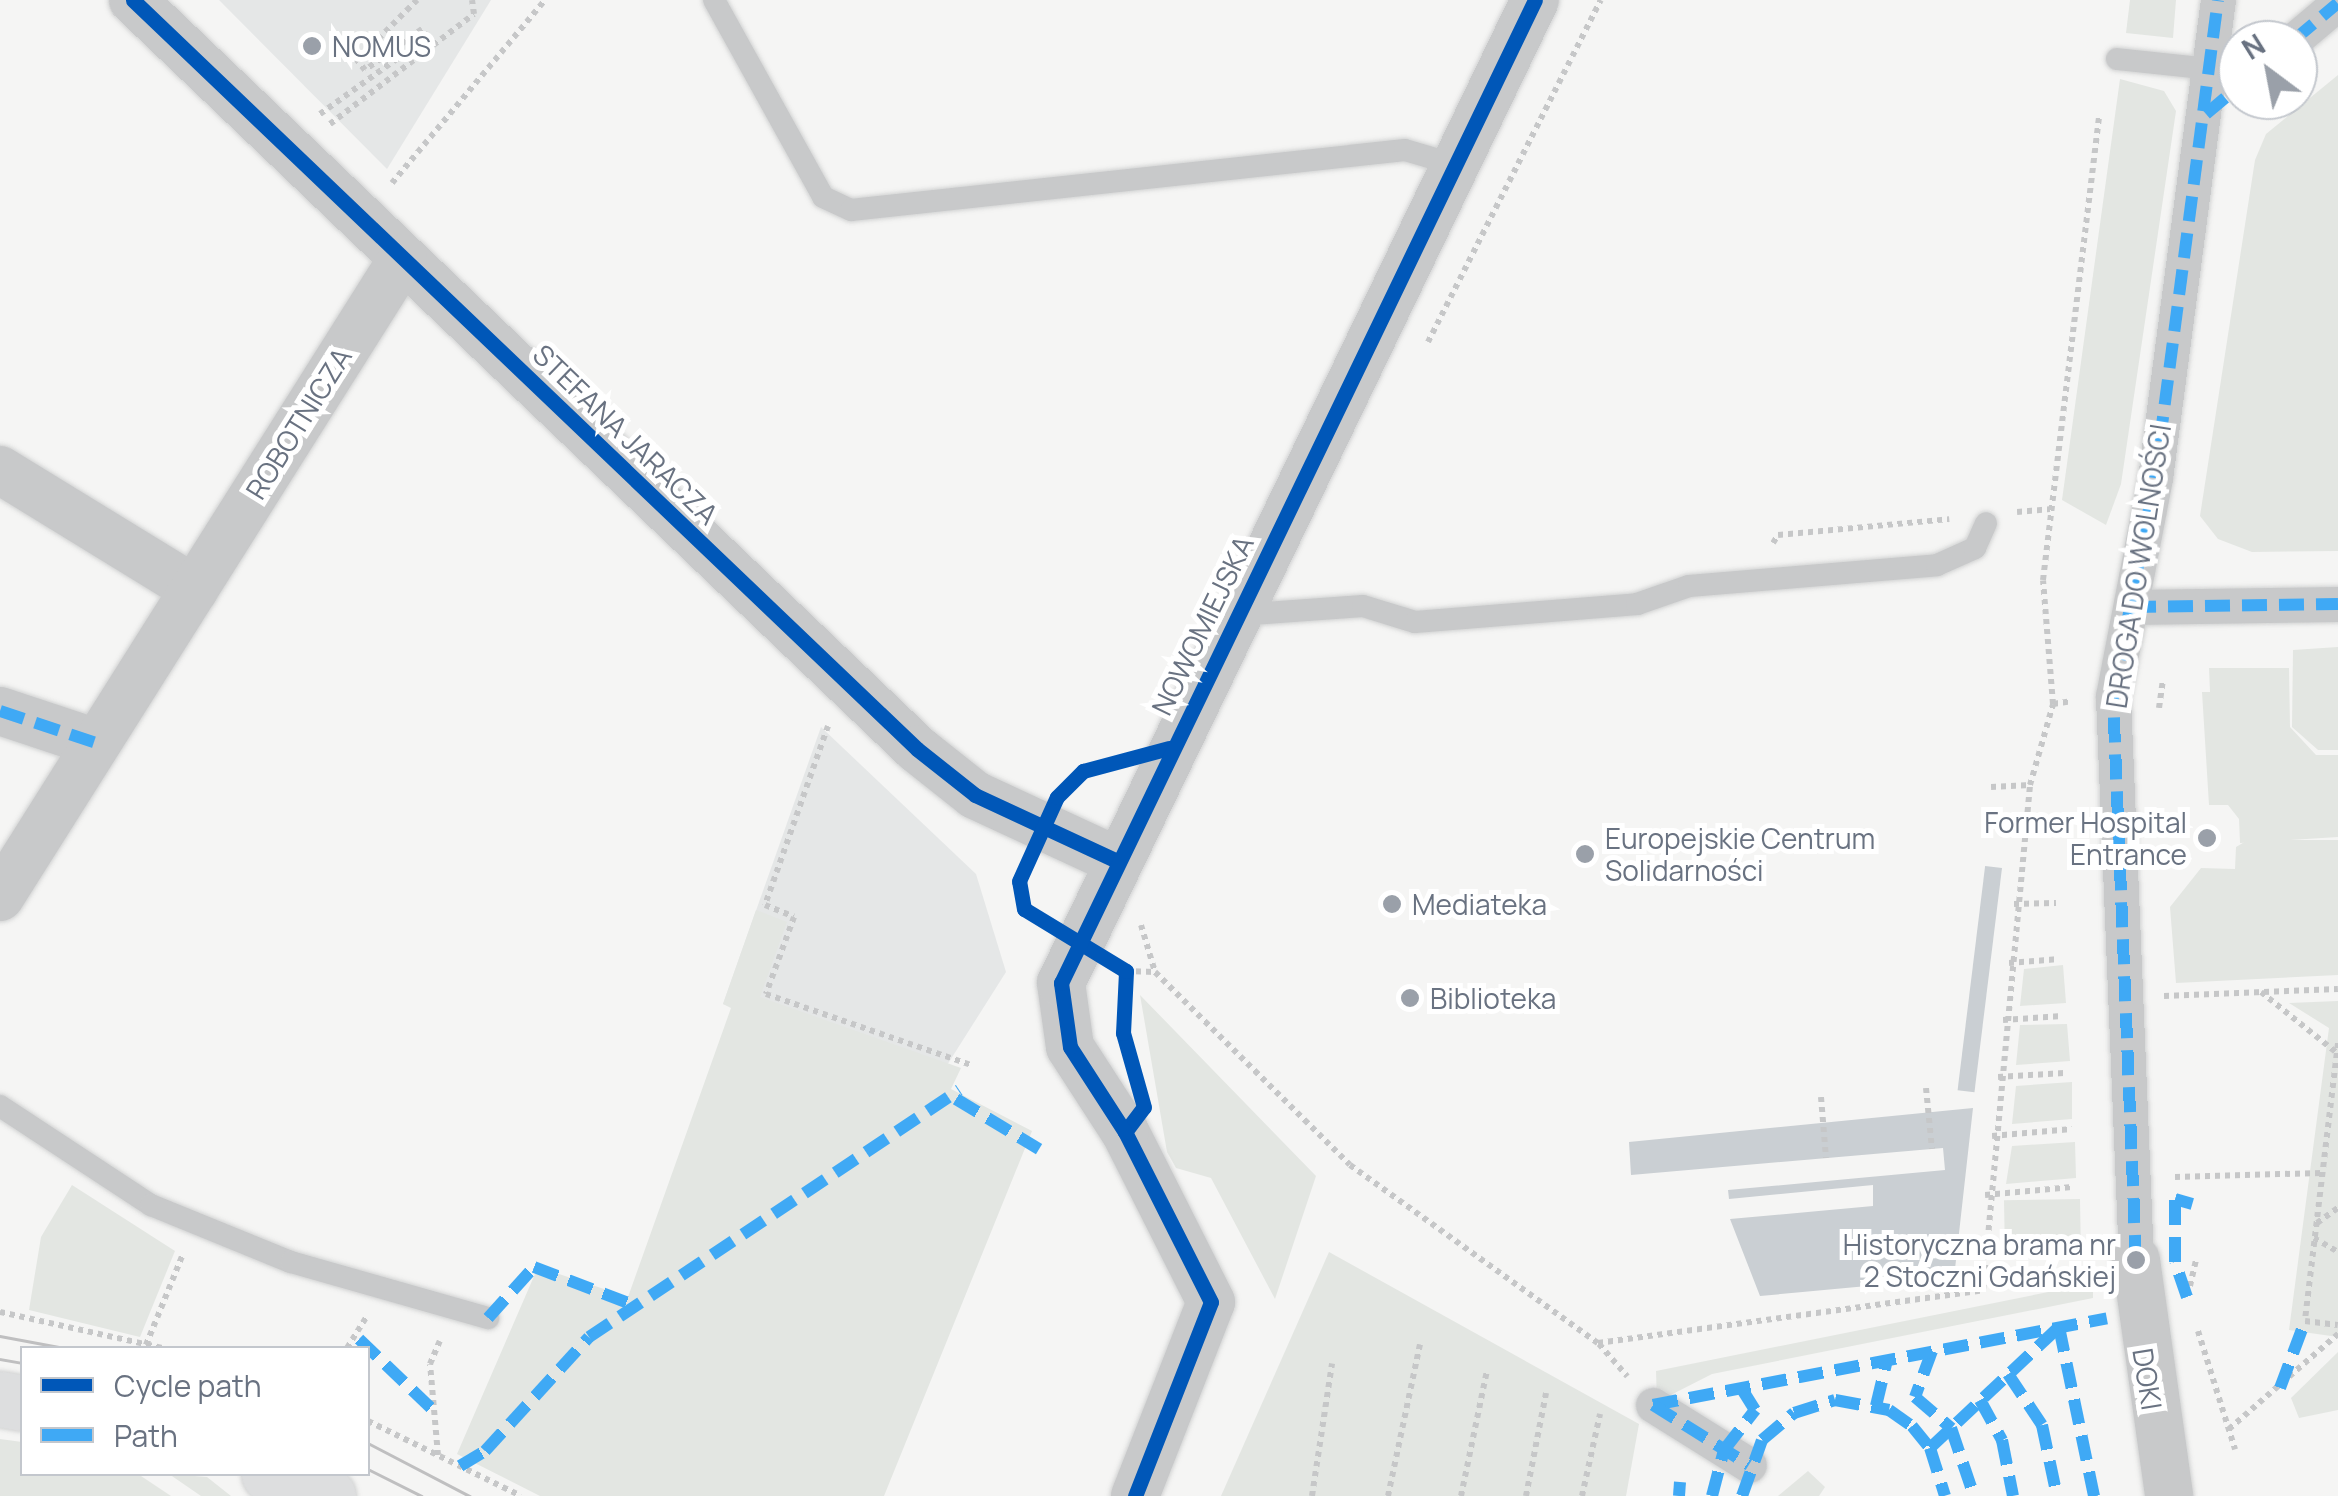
<!DOCTYPE html>
<html>
<head>
<meta charset="utf-8">
<style>
	body { margin:0 }
	#map { position:relative; width:2338px; height:1496px; overflow:hidden; background:#f5f5f4; font-family:Manrope,sans-serif }
	div>[style] { position:absolute }
	[style*='--x'] { left:calc(var(--x)*1px); top:calc(var(--y)*1px); width:calc(var(--w)*1px); rotate:calc(var(--a)*1deg) }
	.built>* { inset:0; background:#e5e7e7 }
	.green>* { inset:0; background:#e3e6e2; transform-origin:0 0 }
	.water>* { inset:0; background:#cacfd3; transform-origin:0 0 }
	.path>* { height:6px; margin-top:-3px; transform-origin:0; background:repeating-linear-gradient(90deg,#c6c7c8 0 5px,transparent 0 10px) }
	.roads { filter:drop-shadow(0 0 2px #d2d3d3) drop-shadow(0 0 2px #d2d3d3) }
	.service>* { height:22px; margin:-11px; padding:0 11px; transform-origin:11px; border-radius:11px; background:#c8c9ca }
	.pedestrian>* { height:35px; margin:-17.5px; padding:0 17.5px; transform-origin:17.5px; border-radius:17.5px; background:#c8c9ca }
	.minor>* { height:48px; margin:-24px; padding:0 24px; transform-origin:24px; border-radius:24px; background:#c8c9ca }
	.secondary>* { height:55px; margin:-27.5px; padding:0 27.5px; transform-origin:27.5px; border-radius:27.5px; background:#dddedf }
	.tram>* { height:2.5px; margin:-1.25px; padding:0 1.25px; transform-origin:1.25px; border-radius:1.25px; background:#bfbfc0 }
	.quiet>* { height:12px; margin-top:-6px; transform-origin:0; background:repeating-linear-gradient(90deg,#3fa9f5 0 25px,transparent 0 37px) }
	.cycleway>* { height:15px; margin:-7.5px; padding:0 7.5px; transform-origin:7.5px; border-radius:7.5px; background:#0057b8 }
	.dots>* { width:28px; height:28px; translate:-50% -50%; box-sizing:border-box; border:5px solid #fff; border-radius:50% }
	span { translate:-50% -50%; white-space:nowrap; text-align:center; line-height:1.15; -webkit-text-stroke:10px #fff; paint-order:stroke }
	.poi-label { font-size:28px; color:#697281 }
	.left { translate:0 -50%; text-align:left }
	.right { translate:-100% -50%; text-align:right }
	.street-label { font-size:28px; color:#697281 }
	.legend { position:absolute; left:20px; top:1346px; width:350px; height:130px; box-sizing:border-box; background:#fff; border:2px solid #c3c7cd; margin:0; padding:12px 18px; list-style:none; font-size:30px; color:#697281 }
	.legend li { display:flex; align-items:center; gap:20px; height:50px }
	.legend b { width:50px; border:2px solid #c3c7cd }
	.north { position:absolute; left:2218px; top:20px; width:100px; height:100px; box-sizing:border-box; background:#fff; border:2px solid #c3c7cd; border-radius:50%; rotate:328deg; font-size:28px; font-weight:700; line-height:40px; text-align:center; color:#697281 }
	.north::after { content:''; display:block; margin:auto; width:35px; height:45px; background:#9aa0a9; clip-path:polygon(50% 0,100% 100%,50% 72%,0 100%) }
</style>
</head>
<body>
<div id="map">
	<div class="built">
		<i style="clip-path:polygon(219px 0,491px 0,387px 169px)"></i>
		<i style="clip-path:polygon(821px 727px,976px 874px,1006px 972px,937px 1081px,723px 1004px)"></i>
	</div>
	<div class="green">
		<i style="clip-path:polygon(2130px 0,2176px 0,2173px 38px,2126px 33px)"></i>
		<i style="clip-path:polygon(2338px 75px,2338px 551px,2252px 552px,2218px 539px,2200px 516px,2255px 160px,2266px 134px)"></i>
		<i style="clip-path:polygon(2120px 79px,2164px 91px,2176px 111px,2121px 484px,2106px 525px,2062px 500px)"></i>
		<i style="clip-path:polygon(2338px 647px,2338px 750px,2318px 750px,2292px 727px,2293px 650px)"></i>
		<i style="clip-path:polygon(2209px 668px,2289px 668px,2290px 727px,2316px 755px,2338px 755px,2338px 837px,2240px 843px,2239px 819px,2228px 805px,2209px 805px,2202px 692px,2210px 692px)"></i>
		<i style="clip-path:polygon(2248px 840px,2338px 840px,2338px 975px,2176px 983px,2170px 907px,2201px 868px,2235px 869px,2236px 847px)"></i>
		<i style="clip-path:polygon(756px 910px,787px 922px,760px 997px,961px 1068px,951px 1089px,1032px 1131px,884px 1496px,540px 1496px,457px 1454px,538px 1267px,628px 1297px,731px 1008px,723px 1004px)"></i>
		<i style="clip-path:polygon(2063px 965px,2066px 1003px,2020px 1006px,2024px 969px)"></i>
		<i style="clip-path:polygon(1140px 995px,1316px 1176px,1275px 1299px,1211px 1178px,1176px 1168px,1167px 1152px)"></i>
		<i style="clip-path:polygon(2338px 1001px,2338px 1337px,2289px 1330px,2329px 1028px,2289px 1003px)"></i>
		<i style="clip-path:polygon(2067px 1024px,2070px 1061px,2016px 1065px,2020px 1025px)"></i>
		<i style="clip-path:polygon(2072px 1082px,2072px 1119px,2012px 1124px,2016px 1086px)"></i>
		<i style="clip-path:polygon(2075px 1142px,2076px 1178px,2006px 1184px,2012px 1146px)"></i>
		<i style="clip-path:polygon(72px 1185px,175px 1251px,140px 1337px,29px 1310px,41px 1237px)"></i>
		<i style="left:2080px;top:1199px;width:41px;height:76px;rotate:89deg"></i>
		<i style="clip-path:polygon(1329px 1252px,1639px 1424px,1626px 1496px,1221px 1496px)"></i>
		<i style="clip-path:polygon(2093px 1283px,2093px 1298px,1712px 1374px,1657px 1402px,1656px 1371px)"></i>
		<i style="clip-path:polygon(2338px 1352px,2338px 1410px,2299px 1418px,2291px 1398px)"></i>
		<i style="clip-path:polygon(0 1439px,22px 1442px,22px 1474px,138px 1474px,171px 1496px,0 1496px)"></i>
		<i style="clip-path:polygon(1808px 1471px,1825px 1487px,1819px 1496px,1778px 1496px)"></i>
		<i style="clip-path:polygon(169px 1474px,207px 1477px,231px 1496px,201px 1496px)"></i>
	</div>
	<div class="water">
		<i style="left:2002px;top:868px;width:226px;height:17px;rotate:97deg"></i>
		<i style="clip-path:polygon(1973px 1108px,1954px 1278px,1760px 1296px,1730px 1219px,1873px 1206px,1873px 1185px,1729px 1199px,1728px 1190px,1945px 1170px,1943px 1148px,1631px 1175px,1629px 1142px)"></i>
	</div>
	<div class="path">
		<i style="--x:320;--y:114;--w:132;--a:-35.7"></i>
		<i style="--x:427;--y:37;--w:9;--a:-122"></i>
		<i style="--x:422;--y:29;--w:70;--a:144.3"></i>
		<i style="--x:365;--y:70;--w:13;--a:-129"></i>
		<i style="--x:357;--y:60;--w:85;--a:-45"></i>
		<i style="--x:330;--y:124;--w:181;--a:-37.4"></i>
		<i style="--x:474;--y:14;--w:14;--a:-98"></i>
		<i style="--x:392;--y:183;--w:239;--a:-50.1"></i>
		<i style="--x:1428;--y:342;--w:383;--a:-63.2"></i>
		<i style="--x:2017;--y:512;--w:33;--a:-5"></i>
		<i style="--x:1773;--y:543;--w:9;--a:-58"></i>
		<i style="--x:1778;--y:535;--w:172;--a:-5.3"></i>
		<i style="--x:2053;--y:704;--w:124;--a:-94.6"></i>
		<i style="--x:2043;--y:580;--w:468;--a:-83.1"></i>
		<i style="--x:2159;--y:708;--w:28;--a:-82"></i>
		<i style="--x:828;--y:726;--w:190;--a:109.4"></i>
		<i style="--x:765;--y:905;--w:31;--a:22"></i>
		<i style="--x:794;--y:917;--w:82;--a:110"></i>
		<i style="--x:766;--y:994;--w:217;--a:19.1"></i>
		<i style="--x:1991;--y:787;--w:39;--a:-3"></i>
		<i style="--x:2014;--y:904;--w:42;--a:-1.4"></i>
		<i style="--x:1141;--y:925;--w:49;--a:73.4"></i>
		<i style="--x:2009;--y:963;--w:50;--a:-4.6"></i>
		<i style="--x:1126;--y:971;--w:29;--a:2"></i>
		<i style="--x:1155;--y:972;--w:274;--a:44.7"></i>
		<i style="--x:1350;--y:1165;--w:305;--a:35.7"></i>
		<i style="--x:1598;--y:1343;--w:389;--a:-7.8"></i>
		<i style="--x:1983;--y:1290;--w:507;--a:-84.68"></i>
		<i style="--x:2030;--y:785;--w:84;--a:-74.1"></i>
		<i style="--x:2053;--y:704;--w:18;--a:-9"></i>
		<i style="--x:2261;--y:992;--w:97;--a:38.8"></i>
		<i style="--x:2164;--y:996;--w:174;--a:-2.3"></i>
		<i style="--x:2003;--y:1020;--w:59;--a:-3.9"></i>
		<i style="--x:2338;--y:1043;--w:280;--a:96.8"></i>
		<i style="--x:2305;--y:1321;--w:33;--a:7"></i>
		<i style="--x:1998;--y:1077;--w:66;--a:-3.5"></i>
		<i style="--x:1926;--y:1088;--w:61;--a:84.4"></i>
		<i style="--x:1821;--y:1097;--w:61;--a:85.3"></i>
		<i style="--x:1992;--y:1136;--w:80;--a:-5"></i>
		<i style="--x:2175;--y:1177;--w:147;--a:-1.6"></i>
		<i style="--x:1985;--y:1195;--w:87;--a:-5.3"></i>
		<i style="--x:2317;--y:1223;--w:26;--a:-36"></i>
		<i style="--x:2314;--y:1238;--w:28;--a:30"></i>
		<i style="--x:2190;--y:1286;--w:27;--a:-77"></i>
		<i style="--x:0;--y:1312;--w:166;--a:12.5"></i>
		<i style="--x:2198;--y:1331;--w:124;--a:72.6"></i>
		<i style="--x:1599;--y:1344;--w:43;--a:48.8"></i>
		<i style="--x:146;--y:1345;--w:98;--a:-67.9"></i>
		<i style="--x:347;--y:1348;--w:36;--a:-58"></i>
		<i style="--x:368;--y:1421;--w:170;--a:26.1"></i>
		<i style="--x:2229;--y:1429;--w:145;--a:-41.1"></i>
		<i style="--x:438;--y:1455;--w:91;--a:-95"></i>
		<i style="--x:430;--y:1364;--w:25;--a:-67"></i>
		<i style="--x:1312;--y:1496;--w:134;--a:-81.4"></i>
		<i style="--x:1388;--y:1496;--w:155;--a:-78.1"></i>
		<i style="--x:1461;--y:1496;--w:129;--a:-78.3"></i>
		<i style="--x:1526;--y:1496;--w:105;--a:-79"></i>
		<i style="--x:1582;--y:1496;--w:84;--a:-77.6"></i>
	</div>
	<div class="roads">
		<div class="service">
			<i style="--x:714;--y:0;--w:225;--a:61"></i>
			<i style="--x:823;--y:197;--w:31;--a:25"></i>
			<i style="--x:851;--y:210;--w:557;--a:-6.18"></i>
			<i style="--x:1405;--y:150;--w:53;--a:16.4"></i>
			<i style="--x:2117;--y:59;--w:94;--a:6.1"></i>
			<i style="--x:1238;--y:615;--w:125;--a:-4.1"></i>
			<i style="--x:1363;--y:606;--w:54;--a:17.1"></i>
			<i style="--x:1415;--y:622;--w:223;--a:-4.6"></i>
			<i style="--x:1637;--y:604;--w:55;--a:-19.1"></i>
			<i style="--x:1689;--y:586;--w:249;--a:-4.8"></i>
			<i style="--x:1937;--y:565;--w:42;--a:-24.1"></i>
			<i style="--x:1975;--y:548;--w:27;--a:-66"></i>
			<i style="--x:0;--y:1106;--w:181;--a:33.3"></i>
			<i style="--x:151;--y:1205;--w:151;--a:22.2"></i>
			<i style="--x:291;--y:1262;--w:205;--a:15.9"></i>
		</div>
		<div class="pedestrian">
			<i style="--x:2294;--y:40;--w:57;--a:-40.1"></i>
			<i style="--x:2131;--y:607;--w:207;--a:-0.8"></i>
			<i style="--x:2136;--y:1260;--w:564;--a:-92.34"></i>
			<i style="--x:2113;--y:696;--w:222;--a:-79.1"></i>
			<i style="--x:2155;--y:478;--w:482;--a:-82.5"></i>
			<i style="--x:1653;--y:1405;--w:113;--a:32"></i>
		</div>
		<div class="minor">
			<i style="--x:133;--y:0;--w:1084;--a:43.69"></i>
			<i style="--x:917;--y:749;--w:74;--a:38.4"></i>
			<i style="--x:975;--y:795;--w:154;--a:24.9"></i>
			<i style="--x:0;--y:470;--w:228;--a:31.5"></i>
			<i style="--x:0;--y:711;--w:101;--a:18.4"></i>
			<i style="--x:0;--y:897;--w:755;--a:-57.76"></i>
			<i style="--x:2136;--y:1260;--w:238;--a:82"></i>
			<i style="--x:1135;--y:1496;--w:208;--a:-68.6"></i>
			<i style="--x:1211;--y:1302;--w:191;--a:-116.8"></i>
			<i style="--x:1125;--y:1132;--w:101;--a:-122.9"></i>
			<i style="--x:1070;--y:1047;--w:65;--a:-98"></i>
			<i style="--x:1061;--y:983;--w:1091;--a:-64.26"></i>
		</div>
		<div class="secondary">
			<i style="--x:0;--y:1399;--w:22;--a:10"></i>
			<i style="--x:269;--y:1474;--w:63;--a:20.4"></i>
		</div>
	</div>
	<div class="tram">
		<i style="--x:0;--y:1336;--w:65;--a:10.6"></i>
		<i style="--x:0;--y:1359;--w:22;--a:10"></i>
		<i style="--x:368;--y:1443;--w:115;--a:27.5"></i>
		<i style="--x:368;--y:1469;--w:60;--a:26.6"></i>
	</div>
	<div class="quiet">
		<i style="--x:2294;--y:40;--w:57;--a:-40.1"></i>
		<i style="--x:2206;--y:114;--w:42;--a:-40.2"></i>
		<i style="--x:2131;--y:607;--w:207;--a:-0.8"></i>
		<i style="--x:0;--y:711;--w:101;--a:18.4"></i>
		<i style="--x:956;--y:1099;--w:97;--a:31.1"></i>
		<i style="--x:2136;--y:1260;--w:564;--a:-92.34"></i>
		<i style="--x:2113;--y:696;--w:222;--a:-79.1"></i>
		<i style="--x:2155;--y:478;--w:482;--a:-82.5"></i>
		<i style="--x:2187;--y:1297;--w:37;--a:-109"></i>
		<i style="--x:2175;--y:1262;--w:63;--a:-90"></i>
		<i style="--x:2175;--y:1199;--w:18;--a:16"></i>
		<i style="--x:488;--y:1318;--w:69;--a:-48"></i>
		<i style="--x:534;--y:1267;--w:109;--a:20.9"></i>
		<i style="--x:2059;--y:1327;--w:173;--a:78.3"></i>
		<i style="--x:359;--y:1339;--w:104;--a:43.8"></i>
		<i style="--x:1932;--y:1351;--w:49;--a:110.3"></i>
		<i style="--x:1915;--y:1397;--w:48;--a:40.7"></i>
		<i style="--x:1951;--y:1428;--w:72;--a:71.3"></i>
		<i style="--x:2008;--y:1374;--w:61;--a:56.3"></i>
		<i style="--x:2042;--y:1425;--w:73;--a:78.1"></i>
		<i style="--x:2280;--y:1388;--w:72;--a:-69.5"></i>
		<i style="--x:1980;--y:1400;--w:46;--a:61.2"></i>
		<i style="--x:2002;--y:1440;--w:57;--a:78.9"></i>
		<i style="--x:1653;--y:1405;--w:462;--a:-10.8"></i>
		<i style="--x:1653;--y:1405;--w:113;--a:32"></i>
		<i style="--x:1876;--y:1406;--w:47;--a:-76.6"></i>
		<i style="--x:1930;--y:1448;--w:177;--a:-43.2"></i>
		<i style="--x:460;--y:1466;--w:29;--a:-31"></i>
		<i style="--x:485;--y:1451;--w:154;--a:-47.6"></i>
		<i style="--x:589;--y:1337;--w:445;--a:-33.7"></i>
		<i style="--x:1679;--y:1496;--w:14;--a:-86"></i>
		<i style="--x:1712;--y:1496;--w:48;--a:-75.4"></i>
		<i style="--x:1724;--y:1450;--w:51;--a:-52.2"></i>
		<i style="--x:1755;--y:1410;--w:26;--a:-122"></i>
		<i style="--x:1742;--y:1496;--w:59;--a:-70.3"></i>
		<i style="--x:1762;--y:1440;--w:42;--a:-40.2"></i>
		<i style="--x:1794;--y:1413;--w:43;--a:-17.6"></i>
		<i style="--x:1835;--y:1400;--w:55;--a:10.5"></i>
		<i style="--x:1889;--y:1410;--w:28;--a:35"></i>
		<i style="--x:1912;--y:1426;--w:28;--a:51"></i>
		<i style="--x:1930;--y:1448;--w:50;--a:72.6"></i>
	</div>
	<div class="cycleway">
		<i style="--x:133;--y:0;--w:1084;--a:43.69"></i>
		<i style="--x:917;--y:749;--w:74;--a:38.4"></i>
		<i style="--x:975;--y:795;--w:154;--a:24.9"></i>
		<i style="--x:1125;--y:1132;--w:31;--a:-53"></i>
		<i style="--x:1144;--y:1107;--w:77;--a:-105.8"></i>
		<i style="--x:1123;--y:1033;--w:62;--a:-87.2"></i>
		<i style="--x:1126;--y:971;--w:119;--a:-148.7"></i>
		<i style="--x:1024;--y:909;--w:28;--a:-100"></i>
		<i style="--x:1019;--y:881;--w:92;--a:-65.7"></i>
		<i style="--x:1057;--y:797;--w:37;--a:-45"></i>
		<i style="--x:1083;--y:771;--w:89;--a:-15"></i>
		<i style="--x:1135;--y:1496;--w:208;--a:-68.6"></i>
		<i style="--x:1211;--y:1302;--w:191;--a:-116.8"></i>
		<i style="--x:1125;--y:1132;--w:101;--a:-122.9"></i>
		<i style="--x:1070;--y:1047;--w:65;--a:-98"></i>
		<i style="--x:1061;--y:983;--w:1091;--a:-64.26"></i>
	</div>
	<div class="dots">
		<i style="left:312px;top:46px;background:#9aa0a9"></i>
		<i style="left:2207px;top:838px;background:#9aa0a9"></i>
		<i style="left:1585px;top:854px;background:#9aa0a9"></i>
		<i style="left:1392px;top:904px;background:#9aa0a9"></i>
		<i style="left:1410px;top:998px;background:#9aa0a9"></i>
		<i style="left:2136px;top:1260px;background:#9aa0a9"></i>
	</div>
	<div class="poi-label">
		<span class="left" style="left:332px;top:46px">NOMUS</span>
		<span class="right" style="left:2187px;top:838px">Former Hospital<br>Entrance</span>
		<span class="left" style="left:1605px;top:854px">Europejskie Centrum<br>Solidarności</span>
		<span class="left" style="left:1412px;top:904px">Mediateka</span>
		<span class="left" style="left:1430px;top:998px">Biblioteka</span>
		<span class="right" style="left:2116px;top:1260px">Historyczna brama nr<br>2 Stoczni Gdańskiej</span>
	</div>
	<div class="street-label">
		<span style="left:298px;top:423px;rotate:-58deg">ROBOTNICZA</span>
		<span style="left:626px;top:434px;rotate:44deg">STEFANA JARACZA</span>
		<span style="left:2138px;top:566px;rotate:-81deg">DROGA DO WOLNOŚCI</span>
		<span style="left:1202px;top:625px;rotate:-64deg">NOWOMIEJSKA</span>
		<span style="left:2148px;top:1379px;rotate:81deg">DOKI</span>
	</div>
	<ul class="legend">
	<li><b style="height:12px;background:#0057b8"></b>Cycle path</li>
	<li><b style="height:12px;background:#3fa9f5"></b>Path</li>
	</ul>
	<div class="north">N</div>
</div>
</body>
</html>
